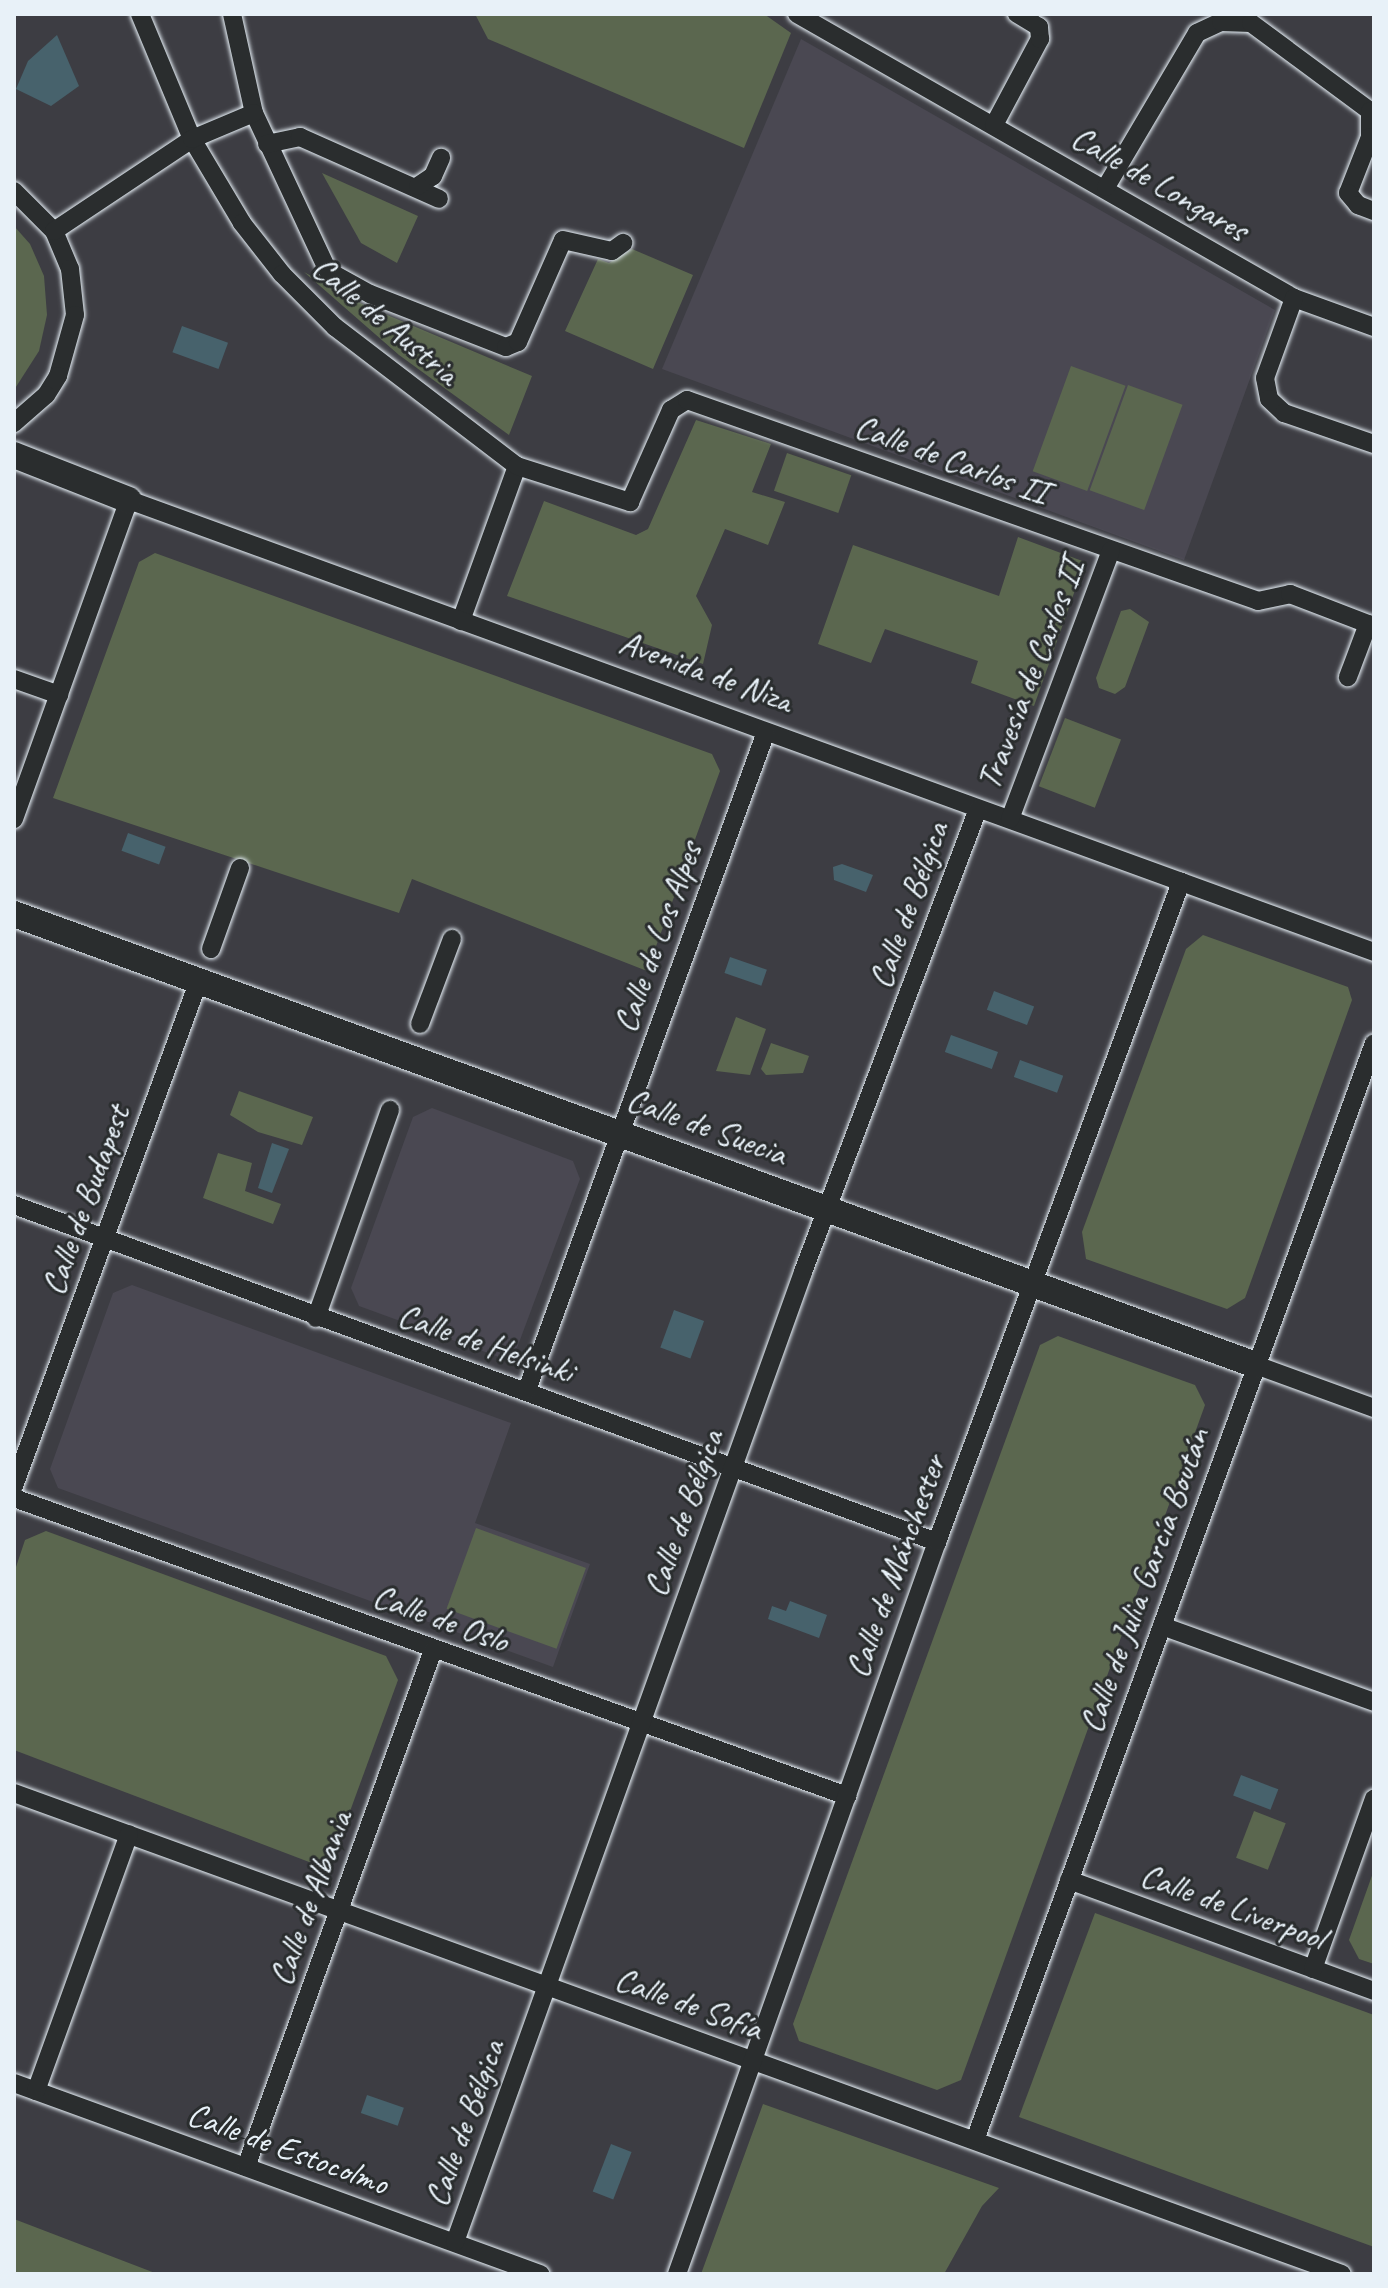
<!DOCTYPE html>
<html>
<head>
<meta charset="utf-8">
<style>
	body { margin:0 }
	#map { position:relative; width:1388px; height:2288px; overflow:hidden; background:#3d3d43; font-family:Caveat,sans-serif }
	div>[style] { position:absolute }
	[style*='--x'] { left:calc(var(--x)*1px); top:calc(var(--y)*1px); width:calc(var(--w)*1px); rotate:calc(var(--a)*1deg) }
	.built>* { inset:0; background:#4a4852 }
	.green>* { inset:0; background:#5b674f; transform-origin:0 0 }
	.water>* { inset:0; background:#47626c; transform-origin:0 0 }
	.roads { filter:drop-shadow(0 0 2px #e8f1f8) drop-shadow(0 0 2px #e8f1f8) }
	.street>* { height:18px; margin:-9px; padding:0 9px; transform-origin:9px; border-radius:9px; background:#2a2d2e }
	.secondary>* { height:26px; margin:-13px; padding:0 13px; transform-origin:13px; border-radius:13px; background:#2a2d2e }
	span { translate:-50% -50%; white-space:nowrap; text-align:center; line-height:1.15; -webkit-text-stroke:6px #2a2d2e; paint-order:stroke }
	.street-label { font-size:34px; color:#e8f1f8 }
	.frame { position:absolute; inset:0; border:16px solid #e8f1f8; pointer-events:none }
</style>
</head>
<body>
<div id="map">
	<div class="built">
		<i style="clip-path:polygon(801px 39px,1275px 310px,1184px 560px,662px 369px)"></i>
		<i style="clip-path:polygon(432px 1108px,573px 1161px,580px 1179px,517px 1348px,499px 1357px,359px 1306px,351px 1288px,413px 1117px)"></i>
		<i style="clip-path:polygon(132px 1285px,511px 1423px,475px 1523px,590px 1564px,553px 1667px,58px 1488px,50px 1469px,113px 1293px)"></i>
	</div>
	<div class="green">
		<i style="clip-path:polygon(475px 14px,764px 14px,791px 33px,744px 148px,488px 39px)"></i>
		<i style="clip-path:polygon(322px 173px,418px 216px,397px 263px,361px 243px)"></i>
		<i style="clip-path:polygon(14px 226px,30px 244px,44px 276px,47px 315px,39px 351px,14px 390px)"></i>
		<i style="clip-path:polygon(632px 249px,693px 275px,653px 369px,565px 331px,598px 259px,609px 263px)"></i>
		<i style="clip-path:polygon(304px 272px,366px 306px,532px 376px,509px 435px,399px 355px)"></i>
		<i style="left:1071px;top:366px;width:58px;height:112px;rotate:20deg"></i>
		<i style="left:1128px;top:385px;width:58px;height:112px;rotate:20deg"></i>
		<i style="clip-path:polygon(696px 420px,771px 444px,752px 492px,785px 502px,768px 545px,725px 529px,696px 596px,712px 625px,703px 664px,507px 596px,544px 501px,636px 535px,648px 529px)"></i>
		<i style="left:787px;top:453px;width:68px;height:40px;rotate:19deg"></i>
		<i style="clip-path:polygon(1018px 537px,1085px 562px,1034px 706px,971px 683px,978px 661px,885px 629px,871px 663px,818px 644px,853px 545px,999px 596px)"></i>
		<i style="clip-path:polygon(155px 553px,712px 754px,720px 771px,647px 971px,412px 879px,399px 913px,53px 798px,139px 562px)"></i>
		<i style="clip-path:polygon(1130px 609px,1149px 622px,1125px 687px,1115px 694px,1099px 688px,1096px 678px,1121px 611px)"></i>
		<i style="left:1065px;top:718px;width:60px;height:73px;rotate:21deg"></i>
		<i style="clip-path:polygon(1203px 935px,1348px 987px,1352px 1000px,1245px 1298px,1227px 1309px,1086px 1259px,1082px 1232px,1186px 949px)"></i>
		<i style="clip-path:polygon(736px 1017px,766px 1029px,750px 1075px,716px 1071px)"></i>
		<i style="clip-path:polygon(771px 1043px,809px 1056px,803px 1073px,766px 1075px,761px 1069px)"></i>
		<i style="clip-path:polygon(239px 1091px,313px 1117px,302px 1145px,258px 1132px,230px 1115px)"></i>
		<i style="clip-path:polygon(218px 1153px,252px 1163px,245px 1191px,281px 1204px,273px 1224px,203px 1198px)"></i>
		<i style="clip-path:polygon(1058px 1336px,1195px 1385px,1205px 1405px,961px 2080px,937px 2090px,799px 2041px,793px 2024px,1040px 1345px)"></i>
		<i style="left:476px;top:1528px;width:117px;height:86px;rotate:20deg"></i>
		<i style="clip-path:polygon(46px 1531px,386px 1656px,398px 1680px,334px 1855px,317px 1865px,14px 1750px,14px 1573px,25px 1540px)"></i>
		<i style="left:1254px;top:1811px;width:34px;height:50px;rotate:21deg"></i>
		<i style="clip-path:polygon(1374px 1870px,1374px 1964px,1359px 1959px,1349px 1940px)"></i>
		<i style="clip-path:polygon(1095px 1913px,1374px 2015px,1374px 2247px,1019px 2117px)"></i>
		<i style="clip-path:polygon(763px 2104px,999px 2188px,982px 2206px,944px 2274px,701px 2274px)"></i>
		<i style="clip-path:polygon(14px 2219px,155px 2273px,160px 2274px,14px 2274px)"></i>
	</div>
	<div class="water">
		<i style="clip-path:polygon(57px 35px,79px 86px,51px 106px,16px 89px,28px 61px)"></i>
		<i style="left:182px;top:326px;width:49px;height:28px;rotate:20deg"></i>
		<i style="left:128px;top:833px;width:40px;height:19px;rotate:20deg"></i>
		<i style="clip-path:polygon(842px 864px,873px 875px,866px 892px,834px 880px,833px 867px)"></i>
		<i style="left:730px;top:957px;width:39px;height:17px;rotate:19deg"></i>
		<i style="left:994px;top:991px;width:43px;height:20px;rotate:21deg"></i>
		<i style="left:951px;top:1035px;width:50px;height:18px;rotate:20deg"></i>
		<i style="left:1020px;top:1060px;width:46px;height:18px;rotate:20deg"></i>
		<i style="clip-path:polygon(272px 1143px,289px 1149px,272px 1193px,258px 1188px)"></i>
		<i style="left:674px;top:1310px;width:32px;height:40px;rotate:20deg"></i>
		<i style="clip-path:polygon(790px 1601px,827px 1615px,819px 1638px,768px 1619px,772px 1606px,786px 1611px)"></i>
		<i style="left:1241px;top:1775px;width:40px;height:22px;rotate:21deg"></i>
		<i style="left:367px;top:2095px;width:39px;height:19px;rotate:19deg"></i>
		<i style="left:611px;top:2144px;width:22px;height:51px;rotate:21deg"></i>
	</div>
	<div class="roads">
		<div class="street">
			<i style="--x:140;--y:14;--w:135;--a:67.4"></i>
			<i style="--x:192;--y:139;--w:98;--a:59.2"></i>
			<i style="--x:242;--y:223;--w:65;--a:51.9"></i>
			<i style="--x:282;--y:274;--w:75;--a:45"></i>
			<i style="--x:335;--y:327;--w:229;--a:37.4"></i>
			<i style="--x:517;--y:466;--w:165;--a:109.9"></i>
			<i style="--x:232;--y:14;--w:101;--a:77.5"></i>
			<i style="--x:254;--y:113;--w:174;--a:64.9"></i>
			<i style="--x:328;--y:271;--w:48;--a:28.7"></i>
			<i style="--x:370;--y:294;--w:146;--a:21.3"></i>
			<i style="--x:506;--y:347;--w:13;--a:-23"></i>
			<i style="--x:518;--y:342;--w:111;--a:-66.2"></i>
			<i style="--x:563;--y:240;--w:50;--a:12.7"></i>
			<i style="--x:612;--y:251;--w:14;--a:-36"></i>
			<i style="--x:797;--y:14;--w:572;--a:29.74"></i>
			<i style="--x:1294;--y:298;--w:85;--a:19.9"></i>
			<i style="--x:994;--y:125;--w:98;--a:-61.9"></i>
			<i style="--x:1040;--y:39;--w:12;--a:-95"></i>
			<i style="--x:1039;--y:27;--w:26;--a:-149"></i>
			<i style="--x:267;--y:144;--w:34;--a:-12"></i>
			<i style="--x:300;--y:137;--w:152;--a:24"></i>
			<i style="--x:418;--y:186;--w:18;--a:-34"></i>
			<i style="--x:433;--y:176;--w:20;--a:-66"></i>
			<i style="--x:1106;--y:187;--w:179;--a:-59.4"></i>
			<i style="--x:1197;--y:33;--w:26;--a:-25"></i>
			<i style="--x:1221;--y:22;--w:30;--a:2"></i>
			<i style="--x:1251;--y:23;--w:148;--a:36.5"></i>
			<i style="--x:1370;--y:111;--w:26;--a:90"></i>
			<i style="--x:1370;--y:137;--w:60;--a:111.4"></i>
			<i style="--x:1348;--y:193;--w:16;--a:50"></i>
			<i style="--x:1358;--y:205;--w:17;--a:21"></i>
			<i style="--x:14;--y:191;--w:57;--a:45"></i>
			<i style="--x:54;--y:231;--w:41;--a:67.2"></i>
			<i style="--x:70;--y:269;--w:46;--a:83.8"></i>
			<i style="--x:75;--y:315;--w:63;--a:105.6"></i>
			<i style="--x:58;--y:376;--w:22;--a:122"></i>
			<i style="--x:46;--y:395;--w:43;--a:138.8"></i>
			<i style="--x:54;--y:231;--w:166;--a:-33.7"></i>
			<i style="--x:192;--y:139;--w:67;--a:-22.8"></i>
			<i style="--x:1294;--y:298;--w:85;--a:109.9"></i>
			<i style="--x:1265;--y:378;--w:21;--a:79"></i>
			<i style="--x:1269;--y:399;--w:21;--a:43"></i>
			<i style="--x:1284;--y:413;--w:95;--a:19"></i>
			<i style="--x:517;--y:466;--w:119;--a:17.7"></i>
			<i style="--x:630;--y:502;--w:101;--a:-66"></i>
			<i style="--x:671;--y:410;--w:19;--a:-32"></i>
			<i style="--x:687;--y:400;--w:605;--a:19.39"></i>
			<i style="--x:1258;--y:601;--w:33;--a:-12"></i>
			<i style="--x:1290;--y:594;--w:84;--a:21"></i>
			<i style="--x:1368;--y:624;--w:57;--a:110.7"></i>
			<i style="--x:14;--y:679;--w:48;--a:19.6"></i>
			<i style="--x:14;--y:819;--w:339;--a:-70.2"></i>
			<i style="--x:129;--y:500;--w:1325;--a:19.95"></i>
			<i style="--x:1010;--y:819;--w:287;--a:-69.4"></i>
			<i style="--x:211;--y:949;--w:86;--a:-70.3"></i>
			<i style="--x:420;--y:1024;--w:91;--a:-69.4"></i>
			<i style="--x:14;--y:1205;--w:983;--a:20.06"></i>
			<i style="--x:316;--y:1318;--w:221;--a:-70.4"></i>
			<i style="--x:1256;--y:1365;--w:126;--a:20"></i>
			<i style="--x:527;--y:1390;--w:700;--a:-70.04"></i>
			<i style="--x:14;--y:1486;--w:539;--a:-69.92"></i>
			<i style="--x:14;--y:1498;--w:885;--a:19.68"></i>
			<i style="--x:1162;--y:1626;--w:225;--a:19.7"></i>
			<i style="--x:14;--y:1793;--w:1412;--a:19.91"></i>
			<i style="--x:1069;--y:1880;--w:325;--a:20"></i>
			<i style="--x:1313;--y:1969;--w:181;--a:-70.3"></i>
			<i style="--x:14;--y:2083;--w:560;--a:19.96"></i>
			<i style="--x:36;--y:2091;--w:273;--a:-70.1"></i>
			<i style="--x:975;--y:2140;--w:1167;--a:-70.01"></i>
			<i style="--x:246;--y:2167;--w:550;--a:-70.11"></i>
			<i style="--x:455;--y:2242;--w:1031;--a:-70.26"></i>
			<i style="--x:803;--y:1272;--w:495;--a:-69.3"></i>
			<i style="--x:677;--y:2274;--w:777;--a:-70.45"></i>
			<i style="--x:937;--y:1542;--w:704;--a:-69.71"></i>
		</div>
		<div class="secondary">
			<i style="--x:14;--y:455;--w:123;--a:21.4"></i>
			<i style="--x:14;--y:914;--w:1321;--a:19.96"></i>
		</div>
	</div>
	<div class="street-label">
		<span style="left:1160px;top:183px;rotate:30deg">Calle de Longares</span>
		<span style="left:386px;top:320px;rotate:40deg">Calle de Austria</span>
		<span style="left:952px;top:459px;rotate:20deg">Calle de Carlos II</span>
		<span style="left:706px;top:671px;rotate:20deg">Avenida de Niza</span>
		<span style="left:1030px;top:674px;rotate:-69deg">Travesía de Carlos II</span>
		<span style="left:908px;top:905px;rotate:-70deg">Calle de Bélgica</span>
		<span style="left:657px;top:937px;rotate:-70deg">Calle de Los Alpes</span>
		<span style="left:707px;top:1126px;rotate:20deg">Calle de Suecia</span>
		<span style="left:85px;top:1200px;rotate:-70deg">Calle de Budapest</span>
		<span style="left:486px;top:1343px;rotate:19deg">Calle de Helsinki</span>
		<span style="left:683px;top:1513px;rotate:-70deg">Calle de Bélgica</span>
		<span style="left:895px;top:1566px;rotate:-70deg">Calle de Mánchester</span>
		<span style="left:1144px;top:1580px;rotate:-70deg">Calle de Julia García Boután</span>
		<span style="left:441px;top:1618px;rotate:20deg">Calle de Oslo</span>
		<span style="left:310px;top:1898px;rotate:-70deg">Calle de Albania</span>
		<span style="left:1233px;top:1906px;rotate:20deg">Calle de Liverpool</span>
		<span style="left:689px;top:2003px;rotate:20deg">Calle de Sofía</span>
		<span style="left:464px;top:2123px;rotate:-70deg">Calle de Bélgica</span>
		<span style="left:288px;top:2148px;rotate:20deg">Calle de Estocolmo</span>
	</div>
	<div class="frame"></div>
</div>
</body>
</html>
